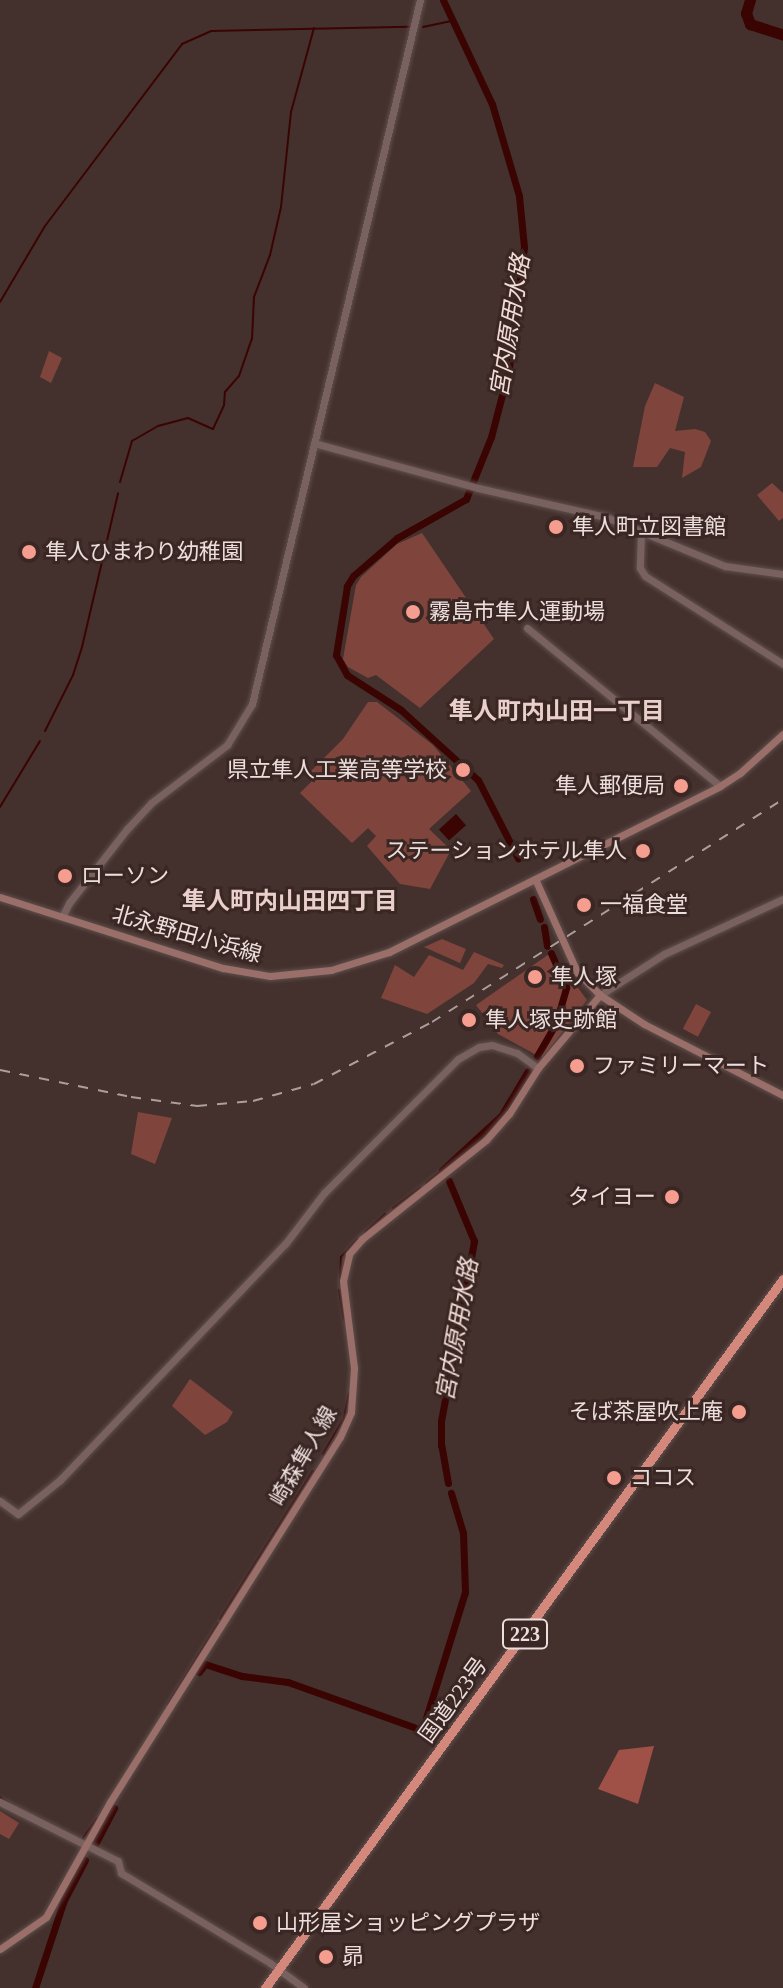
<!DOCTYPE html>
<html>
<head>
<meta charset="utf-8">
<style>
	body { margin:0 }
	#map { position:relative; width:783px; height:1988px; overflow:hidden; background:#44312d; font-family:"Times New Roman","Noto Sans JP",serif }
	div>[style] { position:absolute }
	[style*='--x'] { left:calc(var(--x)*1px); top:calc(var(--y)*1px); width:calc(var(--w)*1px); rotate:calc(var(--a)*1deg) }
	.green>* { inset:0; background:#7f453c; transform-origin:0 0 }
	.forest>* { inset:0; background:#9f5147 }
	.water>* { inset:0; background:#3a0402; transform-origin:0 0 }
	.stream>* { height:2px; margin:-1px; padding:0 1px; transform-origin:1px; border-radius:1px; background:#3a0402 }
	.canal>* { height:7px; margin:-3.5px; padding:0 3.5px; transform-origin:3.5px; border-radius:3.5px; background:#3a0402 }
	.river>* { height:11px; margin:-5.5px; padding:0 5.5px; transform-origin:5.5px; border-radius:5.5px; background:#3a0402 }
	.roads { filter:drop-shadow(0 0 2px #604f4d) drop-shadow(0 0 2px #604f4d) }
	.tertiary>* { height:7px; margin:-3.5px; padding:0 3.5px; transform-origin:3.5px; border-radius:3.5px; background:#78615e }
	.secondary>* { height:7px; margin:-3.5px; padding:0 3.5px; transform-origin:3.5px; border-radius:3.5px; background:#9a6f69 }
	.trunk>* { height:9px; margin:-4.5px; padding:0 4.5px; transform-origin:4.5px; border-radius:4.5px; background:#d4887c }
	.rail>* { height:2px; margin-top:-1px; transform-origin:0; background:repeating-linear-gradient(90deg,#ad9e9b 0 10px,transparent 0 20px) }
	.dots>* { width:22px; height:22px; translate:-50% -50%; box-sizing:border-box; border:4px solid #3a2724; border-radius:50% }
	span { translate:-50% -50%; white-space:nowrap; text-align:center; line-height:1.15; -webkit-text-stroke:6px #3a2724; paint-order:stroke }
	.shield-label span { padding:2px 6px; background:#3a2724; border:2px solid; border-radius:6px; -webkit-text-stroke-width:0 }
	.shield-label { font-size:20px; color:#ebdedc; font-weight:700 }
	.poi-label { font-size:22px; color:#ebdedc }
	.left { translate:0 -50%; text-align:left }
	.right { translate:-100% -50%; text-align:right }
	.street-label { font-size:22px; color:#ebdedc }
	.water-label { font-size:24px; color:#f3dbd7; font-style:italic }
	.neighbourhood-label { font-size:24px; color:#ead0cc; font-weight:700 }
</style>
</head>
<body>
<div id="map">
	<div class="green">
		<i style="clip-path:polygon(49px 351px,62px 358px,51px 383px,40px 377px)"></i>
		<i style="clip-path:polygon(655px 383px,684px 397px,675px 431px,695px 429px,705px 432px,711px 441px,701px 467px,682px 478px,685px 452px,670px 448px,657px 467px,633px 467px,645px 406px)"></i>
		<i style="clip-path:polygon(772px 483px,783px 493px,783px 518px,779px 521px,757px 495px)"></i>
		<i style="clip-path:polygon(422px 533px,494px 639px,420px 708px,376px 675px,368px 678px,348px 667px,343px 659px,356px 585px,361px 577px,397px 544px)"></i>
		<i style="clip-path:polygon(368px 702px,377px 702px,433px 745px,471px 791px,429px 829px,451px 850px,430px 889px,400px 884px,367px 846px,376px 836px,368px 828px,352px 843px,300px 793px,315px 778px,310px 772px,343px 739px)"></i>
		<i style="clip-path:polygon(442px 939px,466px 949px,460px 963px,424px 947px)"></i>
		<i style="clip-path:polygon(474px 952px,504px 965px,502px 968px,488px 964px,474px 983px,427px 1014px,381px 998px,395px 965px,414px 977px,429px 955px,463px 970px)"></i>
		<i style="clip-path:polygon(552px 952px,587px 1000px,542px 1058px,498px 1034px,476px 1005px)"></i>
		<i style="left:696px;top:1004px;width:17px;height:28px;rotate:28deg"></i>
		<i style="clip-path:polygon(138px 1112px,172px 1118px,155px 1164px,131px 1154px)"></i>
		<i style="clip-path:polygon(190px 1379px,233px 1412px,227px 1422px,205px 1435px,172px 1406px)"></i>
		<i style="clip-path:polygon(0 1811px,19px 1823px,9px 1839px,0 1834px)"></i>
	</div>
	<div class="forest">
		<i style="clip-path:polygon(654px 1746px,638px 1804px,598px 1789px,619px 1750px)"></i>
	</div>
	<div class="water">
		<i style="left:456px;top:814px;width:15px;height:23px;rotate:48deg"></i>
	</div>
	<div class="stream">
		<i style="--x:423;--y:27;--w:30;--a:-12"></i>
		<i style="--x:0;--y:302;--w:88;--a:-59.4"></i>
		<i style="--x:45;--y:226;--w:228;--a:-53"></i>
		<i style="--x:182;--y:44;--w:32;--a:-24"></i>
		<i style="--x:211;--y:31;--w:198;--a:-1.2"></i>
		<i style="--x:120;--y:482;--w:43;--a:-73.7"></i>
		<i style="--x:132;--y:441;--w:30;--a:-30"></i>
		<i style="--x:158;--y:426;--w:31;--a:-15"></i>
		<i style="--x:188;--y:418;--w:27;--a:24"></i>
		<i style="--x:213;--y:429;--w:26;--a:-65"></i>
		<i style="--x:224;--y:405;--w:13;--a:-86"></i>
		<i style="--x:225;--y:392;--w:21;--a:-49"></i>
		<i style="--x:239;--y:376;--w:39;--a:-71"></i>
		<i style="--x:252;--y:339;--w:42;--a:-87.3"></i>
		<i style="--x:254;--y:297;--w:45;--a:-69.1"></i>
		<i style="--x:270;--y:255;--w:49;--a:-77.1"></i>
		<i style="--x:281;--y:207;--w:96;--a:-84"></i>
		<i style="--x:291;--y:112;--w:87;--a:-74.7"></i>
		<i style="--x:45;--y:731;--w:63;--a:-63.4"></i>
		<i style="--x:73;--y:675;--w:29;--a:-72"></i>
		<i style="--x:82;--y:647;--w:158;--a:-76.8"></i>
		<i style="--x:0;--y:807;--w:77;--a:-58.8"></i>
		<i style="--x:426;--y:1183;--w:21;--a:-39"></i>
		<i style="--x:393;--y:1208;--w:34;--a:-37"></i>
		<i style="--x:365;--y:1232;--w:27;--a:-42"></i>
		<i style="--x:340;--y:1284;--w:27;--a:-88"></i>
		<i style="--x:341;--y:1257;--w:24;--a:-48"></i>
		<i style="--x:339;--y:1290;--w:30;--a:81"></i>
		<i style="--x:323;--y:1454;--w:42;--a:-59.7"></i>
		<i style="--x:344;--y:1418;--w:25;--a:-79"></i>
		<i style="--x:220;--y:1619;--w:175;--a:-57.9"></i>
		<i style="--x:168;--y:1704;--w:95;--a:-58.3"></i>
		<i style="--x:0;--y:1797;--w:11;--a:34"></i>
		<i style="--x:83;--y:1838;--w:24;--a:-55"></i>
	</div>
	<div class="canal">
		<i style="--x:443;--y:0;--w:115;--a:64.8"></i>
		<i style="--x:492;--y:104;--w:96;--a:73.6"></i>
		<i style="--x:519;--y:196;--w:51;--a:84.4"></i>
		<i style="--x:524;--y:247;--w:122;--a:97.1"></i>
		<i style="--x:509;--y:368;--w:71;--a:104.6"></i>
		<i style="--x:491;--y:437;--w:67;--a:112"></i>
		<i style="--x:466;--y:499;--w:79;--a:150.5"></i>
		<i style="--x:397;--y:538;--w:58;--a:139.2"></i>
		<i style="--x:353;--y:576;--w:12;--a:121"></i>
		<i style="--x:347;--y:586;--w:70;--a:99.1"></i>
		<i style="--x:336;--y:655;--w:23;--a:61"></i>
		<i style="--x:347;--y:675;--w:64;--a:32.9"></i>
		<i style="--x:401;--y:710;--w:104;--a:42.3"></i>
		<i style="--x:478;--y:780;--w:88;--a:62.9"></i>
		<i style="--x:533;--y:899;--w:21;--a:71"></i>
		<i style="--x:544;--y:927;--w:19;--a:81"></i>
		<i style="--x:564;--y:970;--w:14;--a:54"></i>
		<i style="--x:537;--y:1056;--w:38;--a:-60"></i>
		<i style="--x:556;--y:1023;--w:37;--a:-74"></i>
		<i style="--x:566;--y:987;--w:37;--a:-114"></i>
		<i style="--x:442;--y:1170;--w:80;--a:-42.5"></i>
		<i style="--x:501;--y:1116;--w:52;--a:-59"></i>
		<i style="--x:448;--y:1483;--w:39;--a:-100"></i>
		<i style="--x:441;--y:1445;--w:24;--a:-90"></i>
		<i style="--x:441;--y:1421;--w:183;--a:-79.6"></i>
		<i style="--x:474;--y:1241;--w:65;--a:-112.6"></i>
		<i style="--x:199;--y:1672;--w:10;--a:-53"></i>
		<i style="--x:205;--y:1664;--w:39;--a:18"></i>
		<i style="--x:242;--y:1676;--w:46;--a:7.4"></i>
		<i style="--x:288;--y:1682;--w:134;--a:19.7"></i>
		<i style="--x:426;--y:1718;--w:132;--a:-72.8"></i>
		<i style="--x:465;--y:1592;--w:59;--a:-91.9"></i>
		<i style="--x:463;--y:1533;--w:42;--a:-106.7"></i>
		<i style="--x:94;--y:1846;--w:43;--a:-62.2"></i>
		<i style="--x:35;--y:1988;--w:93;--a:-71.8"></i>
		<i style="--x:64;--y:1900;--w:45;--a:-62.3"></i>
	</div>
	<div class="river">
		<i style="--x:750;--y:0;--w:14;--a:107"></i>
		<i style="--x:746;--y:13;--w:12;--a:70"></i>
		<i style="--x:750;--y:24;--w:35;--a:18"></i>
	</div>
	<div class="roads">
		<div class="tertiary">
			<i style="--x:314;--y:443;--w:170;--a:15.3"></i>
			<i style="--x:478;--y:488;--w:131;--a:12.8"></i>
			<i style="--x:606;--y:517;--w:129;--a:22.4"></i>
			<i style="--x:725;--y:566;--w:59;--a:7.9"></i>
			<i style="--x:641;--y:533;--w:35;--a:92"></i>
			<i style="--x:640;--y:568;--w:9;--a:58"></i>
			<i style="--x:645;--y:576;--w:164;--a:32.5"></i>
			<i style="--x:527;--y:628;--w:249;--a:39.3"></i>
			<i style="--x:63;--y:915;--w:13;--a:-63"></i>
			<i style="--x:69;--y:903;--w:94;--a:-51.9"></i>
			<i style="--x:127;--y:829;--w:35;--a:-47"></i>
			<i style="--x:151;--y:803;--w:96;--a:-37.3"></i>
			<i style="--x:227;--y:745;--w:48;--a:-58.6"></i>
			<i style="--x:252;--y:704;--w:724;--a:-76.58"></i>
			<i style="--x:600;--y:995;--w:76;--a:-32.6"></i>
			<i style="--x:664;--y:954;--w:131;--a:-24.8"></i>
			<i style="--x:0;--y:1501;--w:22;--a:36"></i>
			<i style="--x:18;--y:1514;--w:54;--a:-39"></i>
			<i style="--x:60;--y:1480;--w:326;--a:-46.4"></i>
			<i style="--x:285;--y:1244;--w:64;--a:-52.6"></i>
			<i style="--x:324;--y:1193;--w:190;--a:-45"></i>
			<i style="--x:458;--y:1059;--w:24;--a:-30"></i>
			<i style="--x:479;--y:1047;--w:13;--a:-9"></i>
			<i style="--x:492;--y:1045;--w:26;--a:18"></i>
			<i style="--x:517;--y:1053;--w:26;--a:36"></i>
			<i style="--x:0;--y:1802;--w:132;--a:26.6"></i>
			<i style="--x:118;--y:1861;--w:12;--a:76"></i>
			<i style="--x:121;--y:1873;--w:174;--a:31.1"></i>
			<i style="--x:270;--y:1963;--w:42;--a:36.3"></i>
		</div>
		<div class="secondary">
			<i style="--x:536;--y:881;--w:100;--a:65.7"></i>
			<i style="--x:577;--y:972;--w:33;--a:45"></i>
			<i style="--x:600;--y:995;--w:53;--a:33.4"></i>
			<i style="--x:644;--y:1024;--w:156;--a:27.1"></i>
			<i style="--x:0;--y:897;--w:234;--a:17.7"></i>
			<i style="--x:223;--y:968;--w:48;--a:9.7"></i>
			<i style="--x:270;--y:976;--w:61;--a:-5.6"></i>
			<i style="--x:331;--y:970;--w:61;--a:-17.2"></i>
			<i style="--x:389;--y:952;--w:370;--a:-26.6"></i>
			<i style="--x:720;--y:786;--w:24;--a:-33"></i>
			<i style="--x:740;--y:773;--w:58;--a:-42.2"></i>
			<i style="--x:0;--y:1949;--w:56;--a:-34.8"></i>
			<i style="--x:46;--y:1917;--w:132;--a:-60.9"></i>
			<i style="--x:110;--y:1802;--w:431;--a:-57.8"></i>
			<i style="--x:340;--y:1437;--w:27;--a:-66"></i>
			<i style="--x:351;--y:1412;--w:44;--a:-86.1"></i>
			<i style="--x:354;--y:1368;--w:88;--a:-97.2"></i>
			<i style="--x:343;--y:1281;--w:28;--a:-77"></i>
			<i style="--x:349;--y:1254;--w:20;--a:-49"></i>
			<i style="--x:362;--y:1239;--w:159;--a:-38.6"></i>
			<i style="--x:486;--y:1140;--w:35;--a:-49"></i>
			<i style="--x:509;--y:1114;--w:54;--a:-57.8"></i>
			<i style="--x:538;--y:1068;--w:96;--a:-49.7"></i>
		</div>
		<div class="trunk">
			<i style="--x:265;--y:1988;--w:878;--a:-53.85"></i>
		</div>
	</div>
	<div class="rail">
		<i style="--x:0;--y:1070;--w:134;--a:11.6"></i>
		<i style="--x:131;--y:1097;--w:67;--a:7.8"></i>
		<i style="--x:197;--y:1106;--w:56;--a:-5.1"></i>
		<i style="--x:253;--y:1101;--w:63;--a:-15.6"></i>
		<i style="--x:314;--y:1084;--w:133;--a:-27.7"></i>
		<i style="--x:432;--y:1022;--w:416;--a:-32.4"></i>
	</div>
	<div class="dots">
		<i style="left:556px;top:527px;background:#f59d8f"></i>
		<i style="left:29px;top:552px;background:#f59d8f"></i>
		<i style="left:413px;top:612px;background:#f59d8f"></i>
		<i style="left:463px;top:770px;background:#f59d8f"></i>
		<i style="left:681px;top:786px;background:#f59d8f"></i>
		<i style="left:643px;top:851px;background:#f59d8f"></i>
		<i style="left:65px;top:876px;background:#f59d8f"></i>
		<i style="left:584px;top:905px;background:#f59d8f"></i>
		<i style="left:535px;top:977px;background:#f59d8f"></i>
		<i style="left:469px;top:1020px;background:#f59d8f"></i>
		<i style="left:577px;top:1066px;background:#f59d8f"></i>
		<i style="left:672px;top:1197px;background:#f59d8f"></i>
		<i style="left:739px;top:1412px;background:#f59d8f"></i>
		<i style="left:614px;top:1478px;background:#f59d8f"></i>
		<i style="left:260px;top:1923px;background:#f59d8f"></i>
		<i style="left:326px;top:1957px;background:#f59d8f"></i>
	</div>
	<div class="shield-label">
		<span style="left:525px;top:1634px">223</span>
	</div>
	<div class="poi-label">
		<span class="left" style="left:572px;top:527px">隼人町立図書館</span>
		<span class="left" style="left:45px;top:552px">隼人ひまわり幼稚園</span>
		<span class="left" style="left:429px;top:612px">霧島市隼人運動場</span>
		<span class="right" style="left:447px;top:770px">県立隼人工業高等学校</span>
		<span class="right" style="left:665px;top:786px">隼人郵便局</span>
		<span class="right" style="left:627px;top:851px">ステーションホテル隼人</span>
		<span class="left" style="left:81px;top:876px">ローソン</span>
		<span class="left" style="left:600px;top:905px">一福食堂</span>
		<span class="left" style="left:551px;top:977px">隼人塚</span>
		<span class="left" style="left:485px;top:1020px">隼人塚史跡館</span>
		<span class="left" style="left:593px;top:1066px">ファミリーマート</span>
		<span class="right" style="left:656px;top:1197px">タイヨー</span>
		<span class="right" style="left:723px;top:1412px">そば茶屋吹上庵</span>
		<span class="left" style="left:630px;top:1478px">ココス</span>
		<span class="left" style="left:276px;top:1923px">山形屋ショッピングプラザ</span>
		<span class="left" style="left:342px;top:1957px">昴</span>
	</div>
	<div class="street-label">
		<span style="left:187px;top:934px;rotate:16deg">北永野田小浜線</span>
		<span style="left:303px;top:1456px;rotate:-60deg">崎森隼人線</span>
		<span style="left:453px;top:1700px;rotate:-54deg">国道223号</span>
	</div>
	<div class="water-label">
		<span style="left:511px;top:326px;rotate:-81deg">宮内原用水路</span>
		<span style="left:458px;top:1330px;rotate:-80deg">宮内原用水路</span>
	</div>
	<div class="neighbourhood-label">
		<span style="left:557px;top:712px">隼人町内山田一丁目</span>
		<span style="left:290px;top:902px">隼人町内山田四丁目</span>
	</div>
</div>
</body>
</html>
